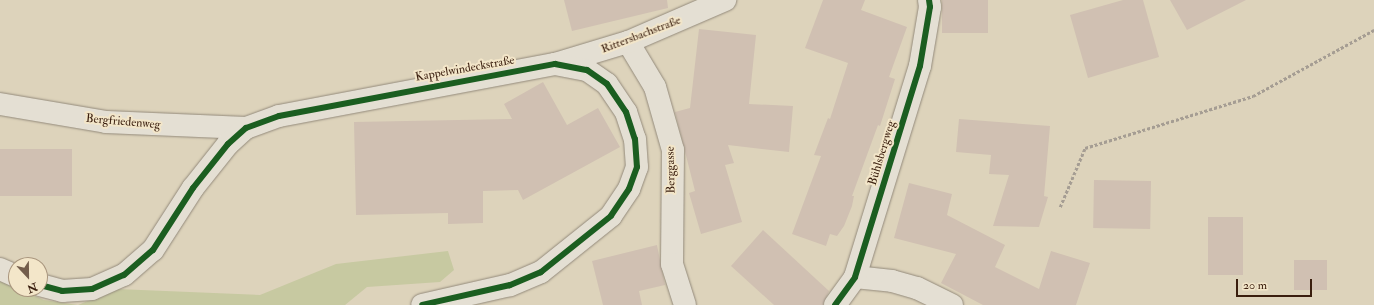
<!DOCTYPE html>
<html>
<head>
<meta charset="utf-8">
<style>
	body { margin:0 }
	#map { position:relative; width:1374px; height:305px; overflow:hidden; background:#ddd3bb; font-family:"IM FELL Double Pica",serif }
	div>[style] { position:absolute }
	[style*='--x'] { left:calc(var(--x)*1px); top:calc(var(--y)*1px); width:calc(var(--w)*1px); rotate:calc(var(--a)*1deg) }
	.green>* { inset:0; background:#c7c9a1 }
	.building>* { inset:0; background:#d0c0b2; transform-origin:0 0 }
	.path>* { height:2.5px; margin-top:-1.25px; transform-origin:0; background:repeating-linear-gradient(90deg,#a59d93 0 3px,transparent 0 5px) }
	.roads { filter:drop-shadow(0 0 1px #938a7b) drop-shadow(0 0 1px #938a7b) }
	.street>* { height:22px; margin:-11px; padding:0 11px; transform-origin:11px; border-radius:11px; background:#e4dfd3 }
	.secondary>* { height:22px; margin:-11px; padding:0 11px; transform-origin:11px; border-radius:11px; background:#e4dfd3 }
	.cycleway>* { height:6px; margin:-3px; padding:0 3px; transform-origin:3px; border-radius:3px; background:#1b5e20 }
	span { translate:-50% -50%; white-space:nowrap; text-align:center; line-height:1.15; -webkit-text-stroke:4px #f3e6c9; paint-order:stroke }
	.street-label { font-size:12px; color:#3a1e0e }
	.north { position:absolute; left:8px; top:257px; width:40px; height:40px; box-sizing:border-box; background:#f3e6c9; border:1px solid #a9967e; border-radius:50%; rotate:158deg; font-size:11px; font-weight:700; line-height:16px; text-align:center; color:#3a1e0e }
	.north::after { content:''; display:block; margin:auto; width:14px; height:18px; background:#735d4b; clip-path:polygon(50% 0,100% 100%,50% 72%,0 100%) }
	.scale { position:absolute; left:1236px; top:279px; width:76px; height:18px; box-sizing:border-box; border:2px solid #3a1e0e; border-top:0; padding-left:5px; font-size:12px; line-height:14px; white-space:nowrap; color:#3a1e0e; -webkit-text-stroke:3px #f3e6c9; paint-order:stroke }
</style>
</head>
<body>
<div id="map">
	<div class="green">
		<i style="clip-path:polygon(448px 251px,454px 270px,440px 282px,367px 287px,345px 305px,78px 305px,117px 289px,260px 295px,336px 264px)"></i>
		<i style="clip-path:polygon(0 281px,44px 300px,78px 305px,0 305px)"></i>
	</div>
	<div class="building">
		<i style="clip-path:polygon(564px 0,667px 0,668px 8px,572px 31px)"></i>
		<i style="clip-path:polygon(823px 0,865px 0,861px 10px,907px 27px,889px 77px,895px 79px,880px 126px,878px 125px,852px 196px,854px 196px,852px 206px,844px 226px,837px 236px,830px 234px,826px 246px,792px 234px,821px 156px,814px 155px,828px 118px,830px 119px,848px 63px,805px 48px)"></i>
		<i style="left:942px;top:0;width:46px;height:33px"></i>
		<i style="clip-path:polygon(1123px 0,1143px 0,1159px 57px,1088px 78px,1070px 15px)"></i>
		<i style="clip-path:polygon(1170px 0,1246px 0,1187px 30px)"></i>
		<i style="clip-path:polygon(699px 29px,756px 35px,749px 104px,793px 106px,789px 152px,728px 145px,734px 163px,725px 165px,742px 222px,701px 234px,689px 193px,695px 191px,675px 112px,690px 108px)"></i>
		<i style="clip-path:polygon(543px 82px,567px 125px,598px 108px,620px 147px,523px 200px,518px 190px,483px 191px,483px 223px,448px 224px,448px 213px,356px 215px,354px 122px,512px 119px,504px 104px)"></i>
		<i style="clip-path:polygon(959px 119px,1050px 126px,1044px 196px,1048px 197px,1039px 227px,993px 226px,1009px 175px,989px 174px,991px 155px,956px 152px)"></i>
		<i style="left:0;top:149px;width:72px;height:47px"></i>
		<i style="left:1094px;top:180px;width:57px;height:48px;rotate:1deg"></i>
		<i style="clip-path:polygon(909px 183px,952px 194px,947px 215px,1005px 245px,995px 267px,1039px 289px,1051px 251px,1090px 263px,1076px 305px,983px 305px,941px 283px,956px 254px,894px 238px)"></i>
		<i style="left:1208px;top:217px;width:35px;height:58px"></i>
		<i style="clip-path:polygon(763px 230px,829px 291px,823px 305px,774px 305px,731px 266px)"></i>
		<i style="clip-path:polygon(657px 245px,665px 285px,639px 291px,642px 305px,603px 305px,592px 261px)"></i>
		<i style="left:1327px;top:260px;width:30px;height:33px;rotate:90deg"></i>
	</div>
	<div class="path">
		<i style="--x:1060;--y:207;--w:64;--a:-67"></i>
		<i style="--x:1085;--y:148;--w:176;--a:-17.2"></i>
		<i style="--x:1253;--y:96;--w:138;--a:-28.6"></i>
	</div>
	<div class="roads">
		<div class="street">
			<i style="--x:628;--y:42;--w:52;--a:59"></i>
			<i style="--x:655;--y:87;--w:66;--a:74.1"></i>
			<i style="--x:673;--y:150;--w:114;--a:90.5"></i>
			<i style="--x:672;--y:264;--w:43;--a:72.4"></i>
			<i style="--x:555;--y:64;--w:76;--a:-16.8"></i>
			<i style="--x:628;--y:42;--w:106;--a:-23.4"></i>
			<i style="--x:0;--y:104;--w:108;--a:9.6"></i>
			<i style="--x:106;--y:122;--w:140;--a:2.5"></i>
			<i style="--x:855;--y:277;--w:37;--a:6"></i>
			<i style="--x:892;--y:281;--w:26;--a:16"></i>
			<i style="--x:917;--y:288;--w:39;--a:26"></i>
			<i style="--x:835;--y:305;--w:34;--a:-54"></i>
			<i style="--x:855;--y:277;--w:221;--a:-72.9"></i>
			<i style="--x:920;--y:66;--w:60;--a:-80.4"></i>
			<i style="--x:930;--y:7;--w:7;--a:-98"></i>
		</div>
		<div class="secondary">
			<i style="--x:0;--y:269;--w:17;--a:24"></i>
			<i style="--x:40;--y:285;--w:23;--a:15"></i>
			<i style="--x:62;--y:291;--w:30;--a:-4"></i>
			<i style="--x:92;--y:289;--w:35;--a:-24"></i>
			<i style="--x:124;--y:275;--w:38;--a:-41"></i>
			<i style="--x:153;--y:250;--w:74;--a:-57.2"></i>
			<i style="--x:193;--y:188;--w:56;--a:-51.5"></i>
			<i style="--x:228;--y:144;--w:24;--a:-42"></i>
			<i style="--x:246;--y:128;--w:35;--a:-20"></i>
			<i style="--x:279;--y:116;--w:281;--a:-10.7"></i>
			<i style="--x:555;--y:64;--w:33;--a:11"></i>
			<i style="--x:587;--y:70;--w:24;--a:35"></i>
			<i style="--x:607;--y:84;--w:34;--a:56"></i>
			<i style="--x:626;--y:112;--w:28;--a:72"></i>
			<i style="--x:635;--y:139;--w:28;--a:86"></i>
			<i style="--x:637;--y:167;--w:23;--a:110"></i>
			<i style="--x:629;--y:189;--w:32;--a:124"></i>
			<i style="--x:611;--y:216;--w:90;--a:141.3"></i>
			<i style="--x:541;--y:272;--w:34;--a:157"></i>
			<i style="--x:510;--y:285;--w:90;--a:167.2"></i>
		</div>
	</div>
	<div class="cycleway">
		<i style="--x:40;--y:285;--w:23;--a:15"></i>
		<i style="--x:62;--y:291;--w:30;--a:-4"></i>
		<i style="--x:92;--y:289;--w:35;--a:-24"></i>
		<i style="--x:124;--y:275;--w:38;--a:-41"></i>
		<i style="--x:153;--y:250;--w:74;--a:-57.2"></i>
		<i style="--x:193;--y:188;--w:56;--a:-51.5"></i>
		<i style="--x:228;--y:144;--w:24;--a:-42"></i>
		<i style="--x:246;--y:128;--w:35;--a:-20"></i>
		<i style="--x:279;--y:116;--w:281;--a:-10.7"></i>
		<i style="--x:555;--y:64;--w:33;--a:11"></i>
		<i style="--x:587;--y:70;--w:24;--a:35"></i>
		<i style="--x:607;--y:84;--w:34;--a:56"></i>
		<i style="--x:626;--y:112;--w:28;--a:72"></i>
		<i style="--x:635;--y:139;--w:28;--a:86"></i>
		<i style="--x:637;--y:167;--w:23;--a:110"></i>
		<i style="--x:629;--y:189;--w:32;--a:124"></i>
		<i style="--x:611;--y:216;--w:90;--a:141.3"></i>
		<i style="--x:541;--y:272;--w:34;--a:157"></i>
		<i style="--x:510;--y:285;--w:90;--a:167.2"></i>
		<i style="--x:835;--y:305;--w:34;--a:-54"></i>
		<i style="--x:855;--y:277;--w:221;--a:-72.9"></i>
		<i style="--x:920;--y:66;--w:60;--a:-80.4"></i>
		<i style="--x:930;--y:7;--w:7;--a:-98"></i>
	</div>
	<div class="street-label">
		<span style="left:641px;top:35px;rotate:-21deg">Rittersbachstraße</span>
		<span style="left:465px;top:69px;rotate:-10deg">Kappelwindeckstraße</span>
		<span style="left:123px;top:122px;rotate:5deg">Bergfriedenweg</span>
		<span style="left:882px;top:153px;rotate:-73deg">Bühlsbergweg</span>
		<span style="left:671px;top:170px;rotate:-91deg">Berggasse</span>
	</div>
	<div class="north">N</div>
	<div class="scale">20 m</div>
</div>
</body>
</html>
